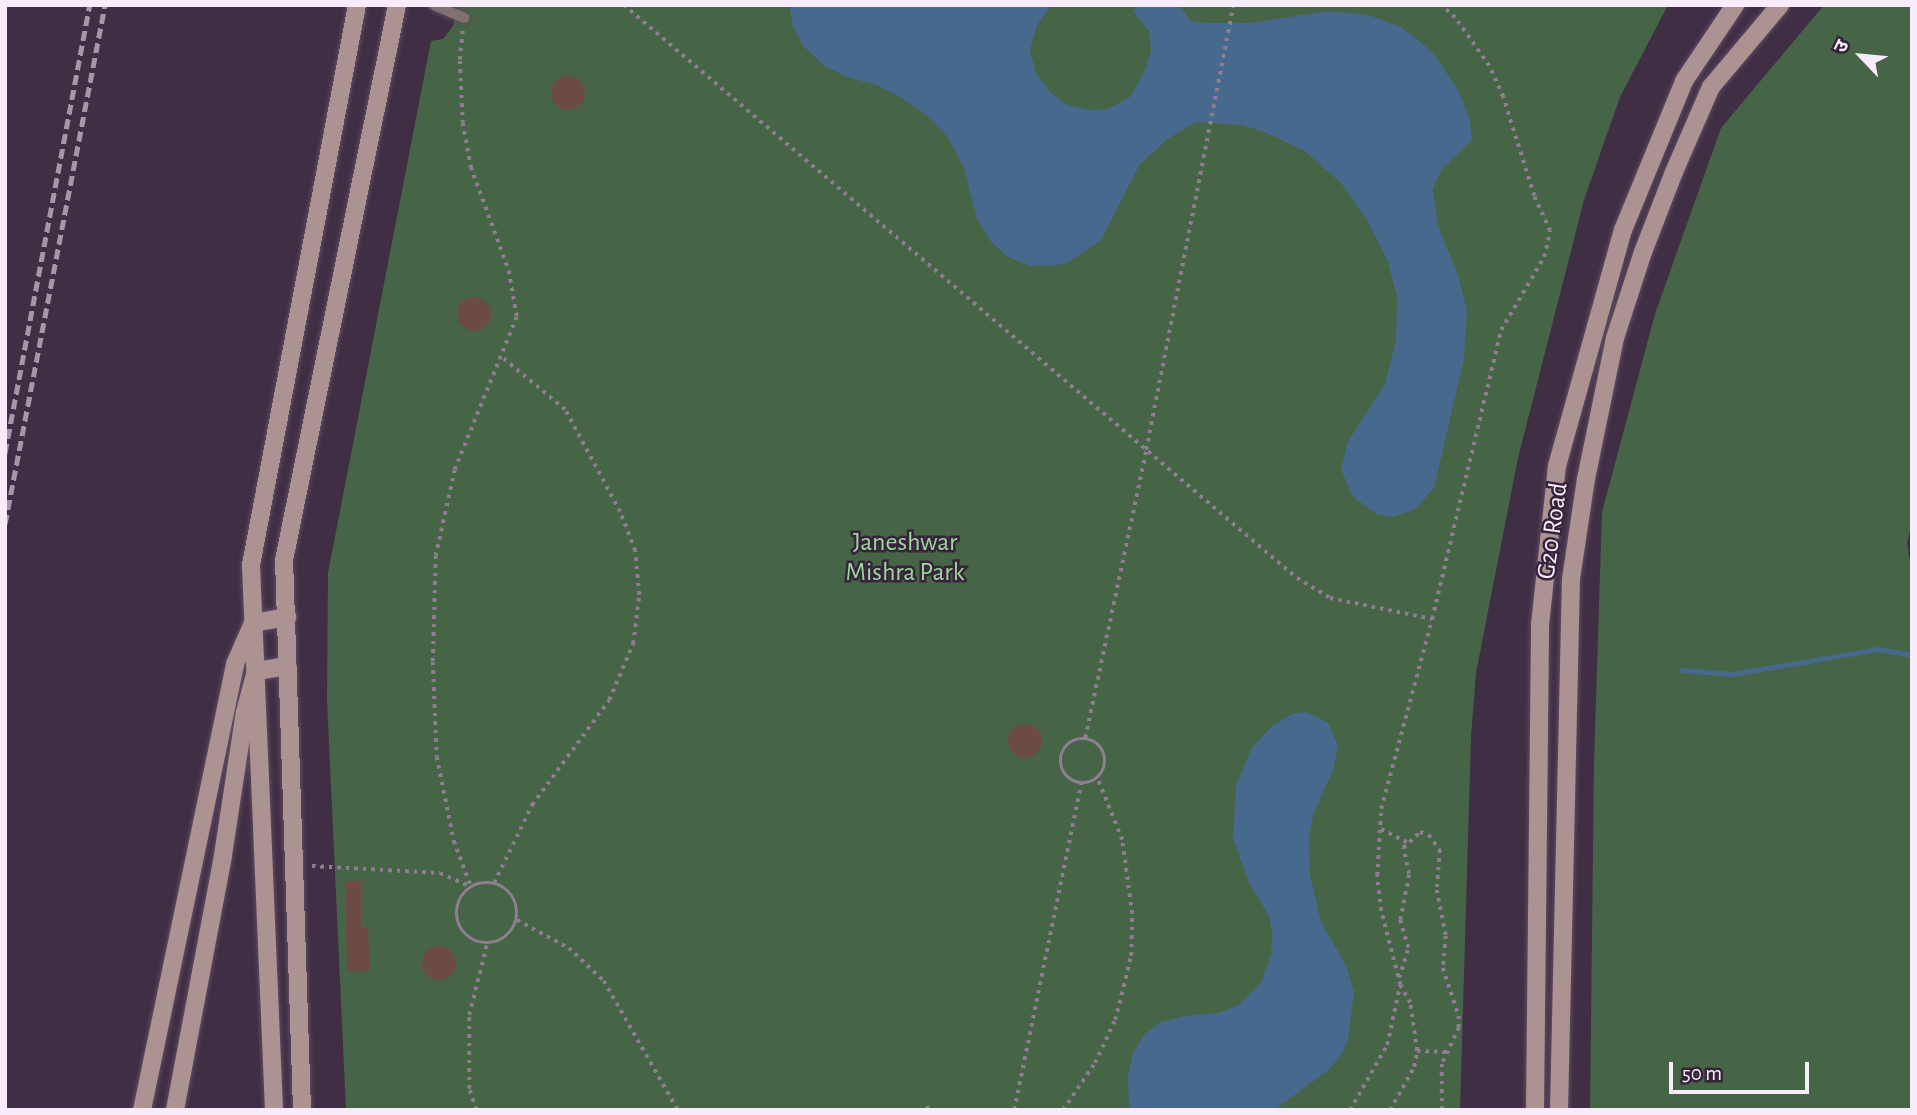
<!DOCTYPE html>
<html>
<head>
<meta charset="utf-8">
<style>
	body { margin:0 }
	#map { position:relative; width:1917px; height:1115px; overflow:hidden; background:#402e45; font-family:"Alegreya Sans","Noto Sans Devanagari",sans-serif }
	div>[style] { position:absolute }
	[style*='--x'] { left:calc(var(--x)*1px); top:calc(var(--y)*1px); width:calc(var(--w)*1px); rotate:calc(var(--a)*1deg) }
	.green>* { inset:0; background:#466446 }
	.water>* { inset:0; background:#47698d }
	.stream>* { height:5px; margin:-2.5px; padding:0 2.5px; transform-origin:2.5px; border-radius:2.5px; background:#47698d }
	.building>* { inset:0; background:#6c4b46 }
	.round { border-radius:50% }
	.path>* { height:3.5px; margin-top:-1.75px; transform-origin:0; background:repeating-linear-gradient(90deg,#8d7e91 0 3.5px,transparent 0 8.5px) }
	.path>.ring { margin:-1.75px; padding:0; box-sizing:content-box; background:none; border:3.5px solid #8d7e91; border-radius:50% }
	.roads { filter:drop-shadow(0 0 2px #5d4c62) drop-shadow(0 0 2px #5d4c62) }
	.lane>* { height:10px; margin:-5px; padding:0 5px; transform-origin:5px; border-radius:5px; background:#827171 }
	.secondary>* { height:18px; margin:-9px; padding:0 9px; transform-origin:9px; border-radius:9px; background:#ac9291 }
	.rail>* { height:5px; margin-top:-2.5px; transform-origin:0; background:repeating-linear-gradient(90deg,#a596a9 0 10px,transparent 0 15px) }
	span { translate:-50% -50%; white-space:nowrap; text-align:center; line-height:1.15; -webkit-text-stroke:5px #36243b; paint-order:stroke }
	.street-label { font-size:26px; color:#f8ecfb }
	.park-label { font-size:26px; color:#9cd69d }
	.frame { position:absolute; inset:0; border:7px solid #f8ecfb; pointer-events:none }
	.north { position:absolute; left:1826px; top:21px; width:70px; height:70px; -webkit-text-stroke:5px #36243b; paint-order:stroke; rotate:296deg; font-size:19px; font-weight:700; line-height:28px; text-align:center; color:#f8ecfb }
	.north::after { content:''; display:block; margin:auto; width:24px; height:32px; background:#f8ecfb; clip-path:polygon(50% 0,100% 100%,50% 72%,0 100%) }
	.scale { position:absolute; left:1669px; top:1062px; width:140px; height:32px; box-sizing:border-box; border:4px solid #f8ecfb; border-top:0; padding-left:9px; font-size:21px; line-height:24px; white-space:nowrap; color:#f8ecfb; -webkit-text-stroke:5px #36243b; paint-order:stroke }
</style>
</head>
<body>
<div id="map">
	<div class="green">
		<i style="clip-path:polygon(458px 5px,1668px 5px,1620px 97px,1584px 200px,1518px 458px,1476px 673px,1471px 737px,1460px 1110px,346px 1110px,327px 700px,328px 573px,431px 41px,443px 39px,453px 26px)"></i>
		<i style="clip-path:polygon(1824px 5px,1912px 5px,1912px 522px,1907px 543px,1912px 574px,1912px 1110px,1590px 1110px,1594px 762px,1602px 512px,1655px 314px,1721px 128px)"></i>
	</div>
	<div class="water">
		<i style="clip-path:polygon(789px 5px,1051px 5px,1037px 25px,1030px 50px,1036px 74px,1050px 92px,1066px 104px,1089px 110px,1108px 109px,1131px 96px,1144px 72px,1151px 51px,1149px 31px,1133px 11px,1138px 5px,1179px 5px,1191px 21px,1205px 23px,1251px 23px,1327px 11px,1369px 15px,1401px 27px,1418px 40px,1435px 55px,1460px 94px,1470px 121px,1472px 140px,1441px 170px,1433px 189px,1438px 226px,1459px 278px,1467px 311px,1464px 359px,1434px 488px,1414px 510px,1392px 517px,1376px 514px,1352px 496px,1341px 469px,1348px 441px,1385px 384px,1396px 340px,1397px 297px,1388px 262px,1367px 220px,1341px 183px,1306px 152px,1267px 133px,1242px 125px,1196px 122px,1169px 138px,1140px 164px,1101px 240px,1069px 262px,1053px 266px,1030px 266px,1008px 257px,991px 242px,977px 219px,964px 168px,947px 136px,926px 115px,902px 98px,877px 85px,847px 77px,826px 67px,803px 46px,793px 26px)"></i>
		<i style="clip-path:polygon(1307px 712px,1328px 723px,1338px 745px,1334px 768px,1314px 812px,1309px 837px,1310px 875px,1321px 922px,1347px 967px,1354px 992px,1348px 1040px,1340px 1057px,1326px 1072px,1274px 1110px,1129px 1110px,1128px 1075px,1133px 1053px,1145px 1034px,1161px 1022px,1185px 1016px,1218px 1013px,1239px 1005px,1261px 983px,1271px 954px,1272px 932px,1269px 916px,1249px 883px,1233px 838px,1236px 785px,1251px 749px,1271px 727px,1292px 714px)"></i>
	</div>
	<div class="stream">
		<i style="--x:1682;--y:670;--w:50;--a:4.6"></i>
		<i style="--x:1732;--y:674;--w:148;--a:-9.7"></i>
		<i style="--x:1878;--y:649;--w:35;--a:10"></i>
	</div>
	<div class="building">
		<i class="round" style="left:551px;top:76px;width:34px;height:34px"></i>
		<i class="round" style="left:457px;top:297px;width:34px;height:34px"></i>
		<i class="round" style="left:1008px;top:724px;width:34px;height:34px"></i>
		<i style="clip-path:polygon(345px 881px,361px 881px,361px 929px,368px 926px,370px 971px,347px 972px)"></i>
		<i class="round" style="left:422px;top:946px;width:34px;height:34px"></i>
	</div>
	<div class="path">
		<i style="--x:624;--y:5;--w:884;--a:40.41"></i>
		<i style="--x:1297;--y:578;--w:39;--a:31"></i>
		<i style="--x:1330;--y:598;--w:104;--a:11.6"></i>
		<i style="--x:463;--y:31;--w:30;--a:96"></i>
		<i style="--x:460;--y:61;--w:62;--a:87.2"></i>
		<i style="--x:463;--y:123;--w:45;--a:79.7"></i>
		<i style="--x:471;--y:167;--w:111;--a:69.9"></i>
		<i style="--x:509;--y:271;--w:47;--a:80.1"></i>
		<i style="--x:517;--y:317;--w:165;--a:112.1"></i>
		<i style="--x:455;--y:470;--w:88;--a:102.5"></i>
		<i style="--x:436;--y:556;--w:106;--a:91.6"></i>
		<i style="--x:433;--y:662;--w:95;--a:87.6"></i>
		<i style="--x:437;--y:757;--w:86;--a:78.6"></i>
		<i style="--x:454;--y:841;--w:49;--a:69.7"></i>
		<i style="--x:1085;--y:738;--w:294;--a:-78"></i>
		<i style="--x:1146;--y:450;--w:453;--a:-78.9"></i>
		<i class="ring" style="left:1061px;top:739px;width:40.5px;height:40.5px"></i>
		<i style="--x:1381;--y:829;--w:29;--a:27"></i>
		<i style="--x:312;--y:866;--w:128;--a:3.1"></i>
		<i style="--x:440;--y:873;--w:34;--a:24"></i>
		<i class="ring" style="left:457px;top:883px;width:56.5px;height:56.5px"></i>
		<i style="--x:494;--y:883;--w:87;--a:-64"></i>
		<i style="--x:532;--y:805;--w:130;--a:-53.7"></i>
		<i style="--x:609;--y:700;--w:61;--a:-66.8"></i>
		<i style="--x:633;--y:644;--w:49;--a:-83"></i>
		<i style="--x:639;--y:595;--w:44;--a:-95.2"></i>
		<i style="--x:635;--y:551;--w:42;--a:-111"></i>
		<i style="--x:620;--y:512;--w:116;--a:-118.3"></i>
		<i style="--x:565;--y:410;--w:85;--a:-140.3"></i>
		<i style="--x:517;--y:920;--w:59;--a:28.3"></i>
		<i style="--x:569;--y:948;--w:48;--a:43.3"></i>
		<i style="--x:604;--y:981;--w:149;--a:60.2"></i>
		<i style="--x:1399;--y:978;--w:31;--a:-73"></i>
		<i style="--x:1408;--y:948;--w:29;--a:-106"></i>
		<i style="--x:1400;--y:920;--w:47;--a:-78.9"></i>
		<i style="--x:1409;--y:874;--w:27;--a:-103"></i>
		<i style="--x:1403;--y:848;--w:23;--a:-43"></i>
		<i style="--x:1420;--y:832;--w:9;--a:18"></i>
		<i style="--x:1429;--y:835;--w:19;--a:54"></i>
		<i style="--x:1440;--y:850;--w:40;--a:94.3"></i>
		<i style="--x:1437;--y:890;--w:47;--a:78.9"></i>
		<i style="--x:1446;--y:936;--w:32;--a:95"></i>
		<i style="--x:1443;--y:968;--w:51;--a:71.6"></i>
		<i style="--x:1459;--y:1016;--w:12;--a:90"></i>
		<i style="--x:1459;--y:1028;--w:40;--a:115"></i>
		<i style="--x:1442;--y:1064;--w:46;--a:90"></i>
		<i style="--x:1417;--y:1051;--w:30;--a:2"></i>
		<i style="--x:476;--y:1110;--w:22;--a:-108"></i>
		<i style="--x:469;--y:1089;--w:74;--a:-90"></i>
		<i style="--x:469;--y:1015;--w:73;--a:-75.8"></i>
		<i style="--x:927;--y:1110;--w:9;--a:-84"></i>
		<i style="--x:1014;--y:1110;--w:334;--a:-78.4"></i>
		<i style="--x:1063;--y:1110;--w:57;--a:-55.8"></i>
		<i style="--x:1095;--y:1063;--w:47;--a:-65.1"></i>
		<i style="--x:1115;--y:1020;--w:66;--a:-76"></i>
		<i style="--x:1131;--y:956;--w:42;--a:-88.6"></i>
		<i style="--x:1132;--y:914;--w:75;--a:-97.7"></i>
		<i style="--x:1122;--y:840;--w:67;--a:-112"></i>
		<i style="--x:1350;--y:1110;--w:75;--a:-60.4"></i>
		<i style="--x:1387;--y:1045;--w:61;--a:-77.8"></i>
		<i style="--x:1400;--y:985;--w:76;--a:-104.4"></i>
		<i style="--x:1381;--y:911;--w:35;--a:-97"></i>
		<i style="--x:1377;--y:876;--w:67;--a:-86.6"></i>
		<i style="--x:1381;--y:809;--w:197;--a:-75"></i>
		<i style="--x:1432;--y:619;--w:297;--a:-76.6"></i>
		<i style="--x:1501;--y:330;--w:85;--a:-59.5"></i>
		<i style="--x:1544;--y:257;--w:27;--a:-77"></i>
		<i style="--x:1550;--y:231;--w:38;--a:-115"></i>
		<i style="--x:1534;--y:196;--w:104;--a:-107.4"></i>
		<i style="--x:1503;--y:97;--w:34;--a:-114"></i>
		<i style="--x:1489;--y:66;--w:59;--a:-125.3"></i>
		<i style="--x:1455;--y:18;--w:19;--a:-137"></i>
		<i style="--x:1390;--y:1110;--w:49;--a:-60.8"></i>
		<i style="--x:1414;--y:1067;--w:16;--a:-79"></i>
		<i style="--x:1417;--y:1051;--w:49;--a:-98.3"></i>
		<i style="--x:1410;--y:1003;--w:21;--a:-119"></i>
	</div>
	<div class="roads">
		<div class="lane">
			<i style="--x:434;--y:5;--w:33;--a:23"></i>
		</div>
		<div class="secondary">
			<i style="--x:142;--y:1110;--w:456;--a:-78.2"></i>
			<i style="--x:235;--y:664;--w:45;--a:-66.3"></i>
			<i style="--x:253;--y:623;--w:35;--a:-10"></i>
			<i style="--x:175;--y:1110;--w:259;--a:-79.3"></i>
			<i style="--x:223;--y:855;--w:145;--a:-81.3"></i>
			<i style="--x:245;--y:712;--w:42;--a:-75"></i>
			<i style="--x:256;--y:671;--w:32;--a:-9"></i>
			<i style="--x:274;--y:1110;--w:545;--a:-92.42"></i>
			<i style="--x:251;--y:565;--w:570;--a:-79.28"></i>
			<i style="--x:302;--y:1110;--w:550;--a:-91.87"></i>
			<i style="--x:284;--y:560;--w:566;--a:-78.49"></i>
			<i style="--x:1535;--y:1110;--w:485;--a:-89.4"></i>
			<i style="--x:1540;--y:625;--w:160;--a:-83.9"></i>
			<i style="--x:1557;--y:466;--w:245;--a:-74.4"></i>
			<i style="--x:1623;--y:230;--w:161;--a:-67.7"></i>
			<i style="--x:1684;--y:81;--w:92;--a:-56.1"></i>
			<i style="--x:1559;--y:1110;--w:531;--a:-88.71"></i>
			<i style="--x:1571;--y:579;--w:101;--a:-81.5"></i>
			<i style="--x:1586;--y:479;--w:144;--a:-78.4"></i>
			<i style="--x:1615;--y:338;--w:90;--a:-72"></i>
			<i style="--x:1643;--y:252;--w:86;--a:-68.8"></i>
			<i style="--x:1674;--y:172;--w:93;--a:-66.5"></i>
			<i style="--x:1711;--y:87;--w:107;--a:-49.9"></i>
		</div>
	</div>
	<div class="rail">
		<i style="--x:5;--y:453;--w:456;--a:-79.3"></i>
		<i style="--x:5;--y:524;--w:529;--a:-79.09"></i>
	</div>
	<div class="street-label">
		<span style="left:1553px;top:531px;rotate:-82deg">G20 Road</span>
	</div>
	<div class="park-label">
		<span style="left:905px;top:558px">Janeshwar<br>Mishra Park</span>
	</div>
	<div class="frame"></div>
	<div class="north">उ</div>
	<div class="scale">50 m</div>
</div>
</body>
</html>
